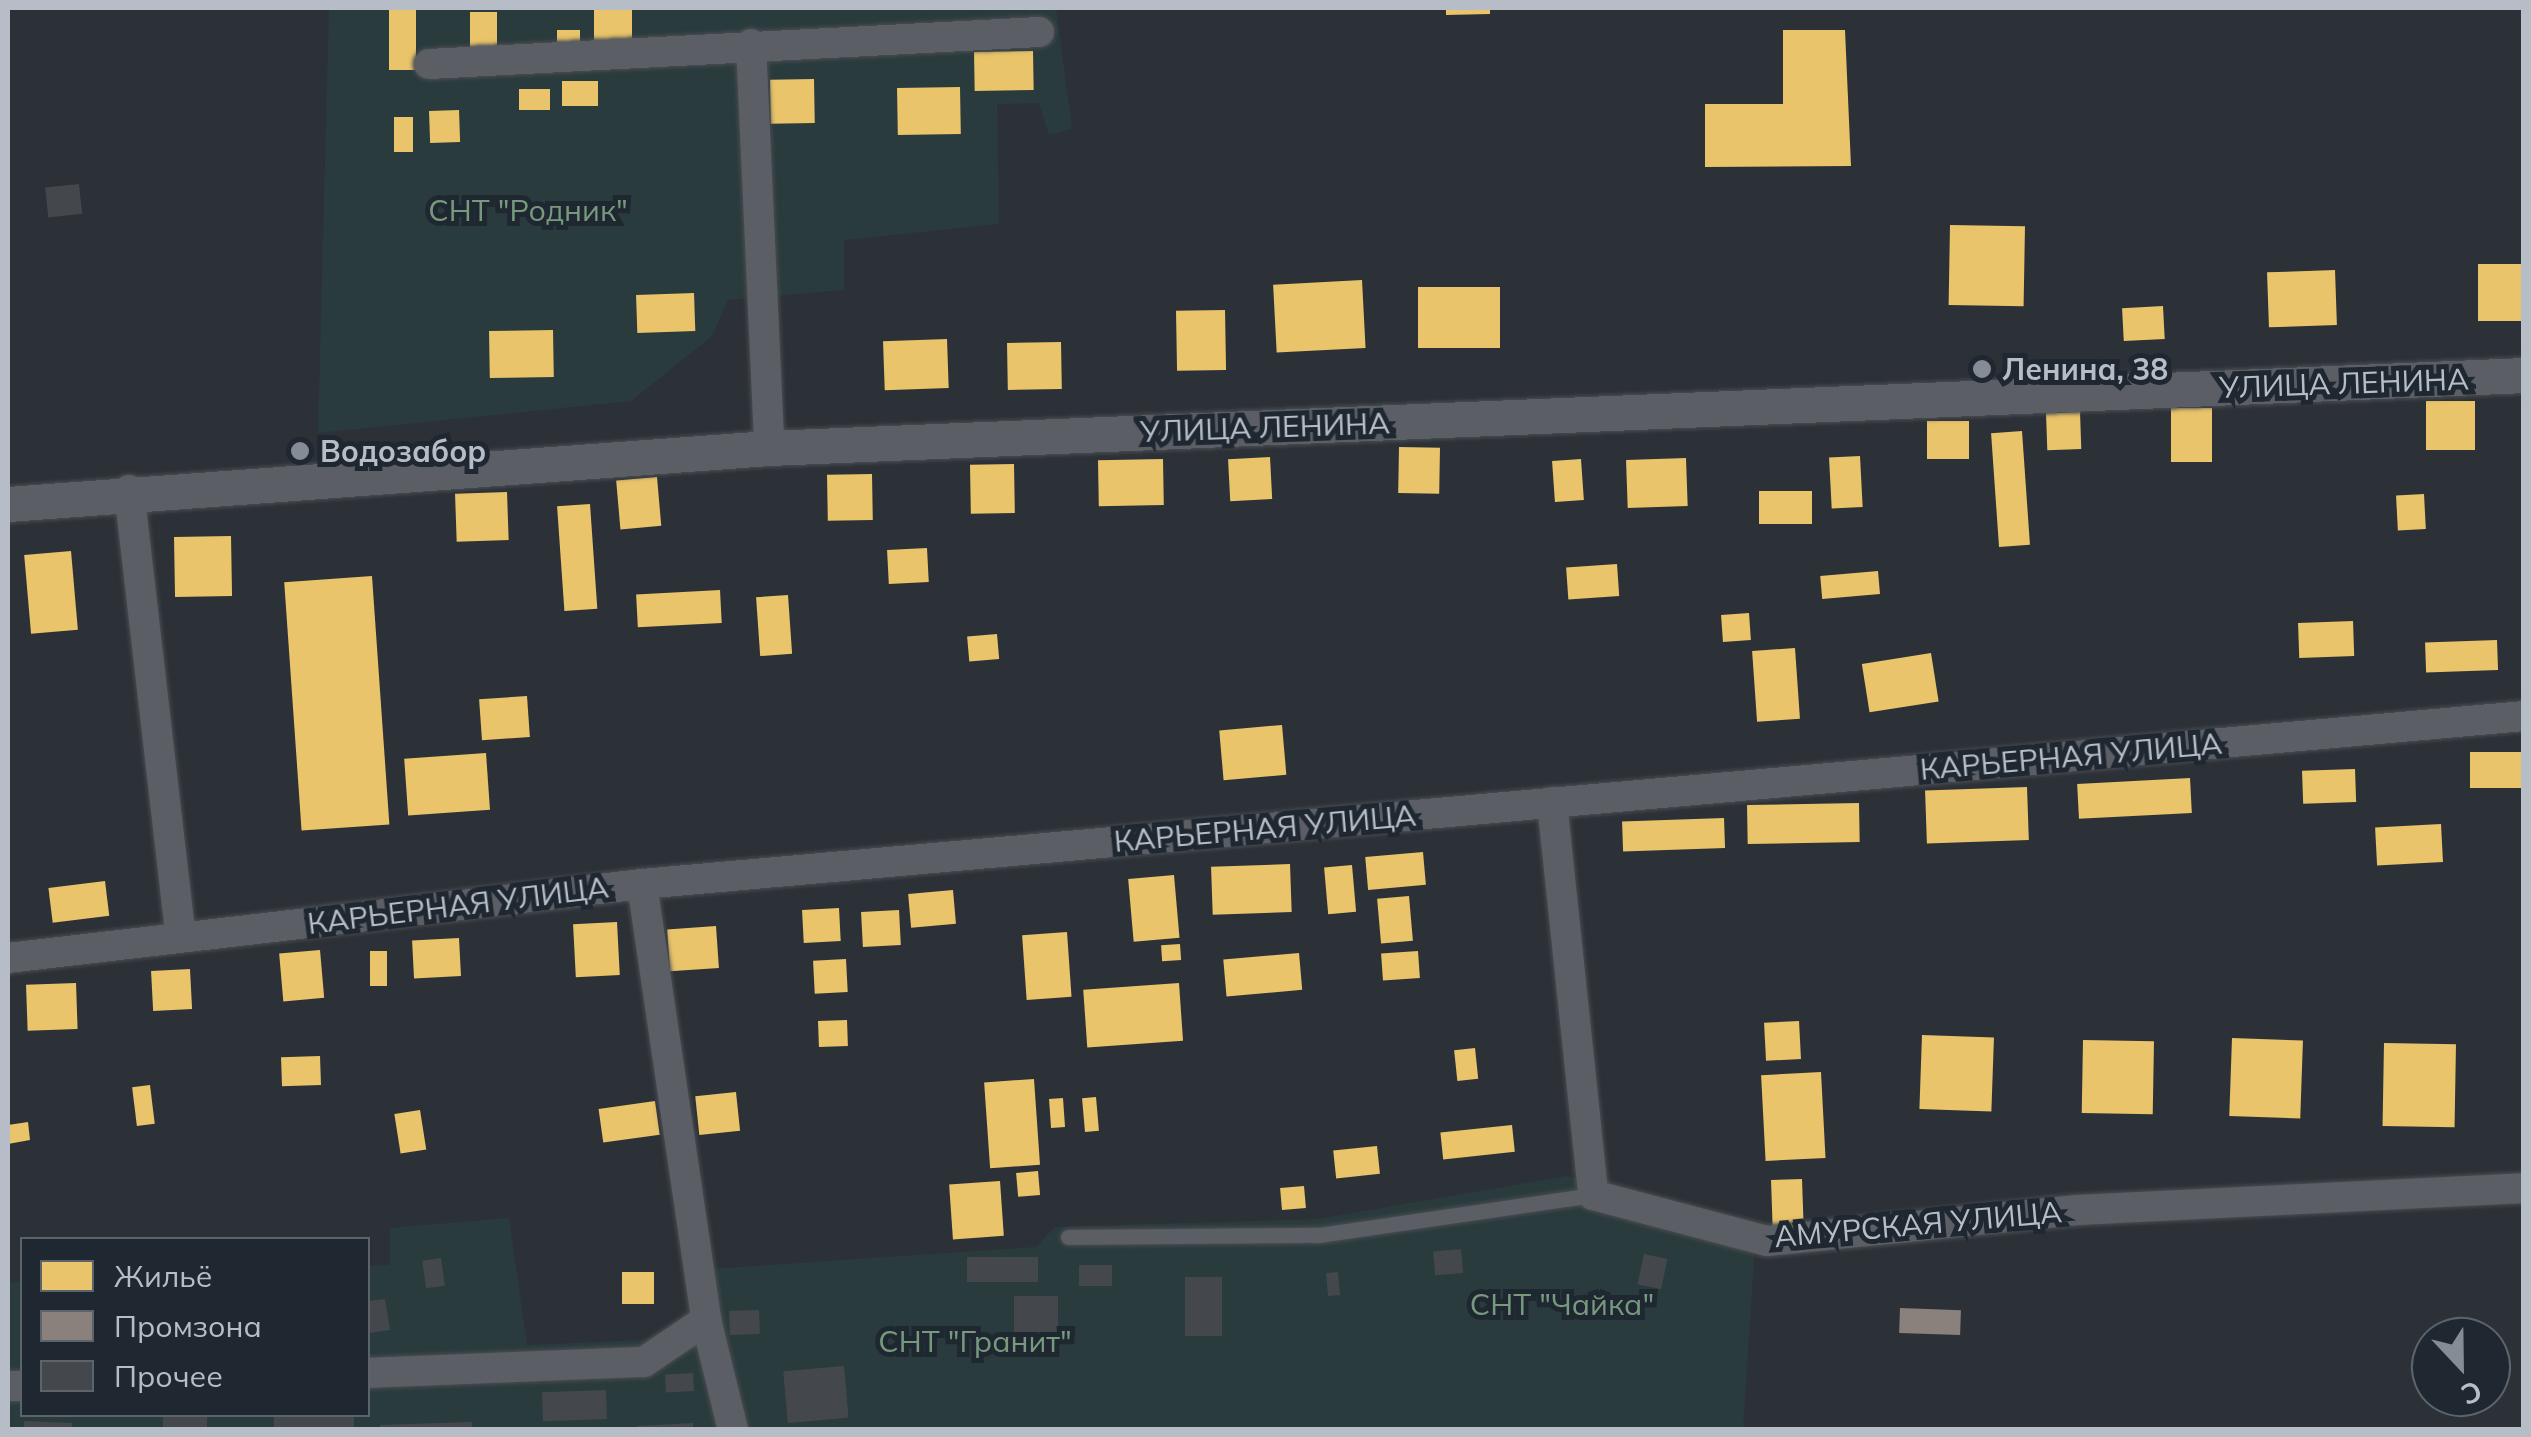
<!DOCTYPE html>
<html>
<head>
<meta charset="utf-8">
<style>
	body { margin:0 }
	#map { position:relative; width:2531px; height:1437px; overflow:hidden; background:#2c3137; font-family:Mulish,sans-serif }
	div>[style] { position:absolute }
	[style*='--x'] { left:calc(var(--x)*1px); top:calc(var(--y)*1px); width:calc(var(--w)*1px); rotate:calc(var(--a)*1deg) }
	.green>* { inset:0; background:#2a3b3d }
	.homes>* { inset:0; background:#e9c46a; transform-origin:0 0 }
	.industry>* { inset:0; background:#8a817c; transform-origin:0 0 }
	.building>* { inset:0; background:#44484d; transform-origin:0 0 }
	.roads { filter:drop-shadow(0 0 2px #4a4d52) drop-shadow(0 0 2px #4a4d52) }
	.service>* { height:15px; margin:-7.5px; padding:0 7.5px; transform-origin:7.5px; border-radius:7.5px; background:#5b5f65 }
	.minor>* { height:30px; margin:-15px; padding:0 15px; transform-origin:15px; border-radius:15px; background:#5b5f65 }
	.tertiary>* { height:35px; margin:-17.5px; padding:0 17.5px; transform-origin:17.5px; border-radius:17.5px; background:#5b5f65 }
	.dots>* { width:28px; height:28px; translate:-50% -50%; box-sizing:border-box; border:5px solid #1f2731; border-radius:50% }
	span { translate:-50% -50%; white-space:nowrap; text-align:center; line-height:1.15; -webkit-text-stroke:10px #1f2731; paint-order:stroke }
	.park-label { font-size:30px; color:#779a7f }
	.poi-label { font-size:30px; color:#b6bdc7; font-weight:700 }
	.left { translate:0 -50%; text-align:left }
	.street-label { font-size:30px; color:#b6bdc7 }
	.frame { position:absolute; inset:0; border:10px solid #b6bdc7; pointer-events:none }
	.legend { position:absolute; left:20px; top:1237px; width:350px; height:180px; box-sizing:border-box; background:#1f2731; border:2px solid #5b636d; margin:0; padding:12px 18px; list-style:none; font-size:30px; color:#b6bdc7 }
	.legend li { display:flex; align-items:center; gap:20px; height:50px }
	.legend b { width:50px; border:2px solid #5b636d }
	.north { position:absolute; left:2411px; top:1317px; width:100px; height:100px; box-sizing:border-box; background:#1f2731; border:2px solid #5b636d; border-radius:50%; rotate:158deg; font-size:28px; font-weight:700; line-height:40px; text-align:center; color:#b6bdc7 }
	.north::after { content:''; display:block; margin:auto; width:35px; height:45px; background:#868c95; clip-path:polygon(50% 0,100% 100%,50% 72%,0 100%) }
</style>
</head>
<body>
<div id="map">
	<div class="green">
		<i style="clip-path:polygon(329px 8px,1056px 8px,1072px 129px,1049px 135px,1039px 103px,997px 104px,999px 224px,844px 240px,844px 290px,728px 300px,712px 336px,631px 401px,318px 433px)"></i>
		<i style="clip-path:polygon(1567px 1176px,1756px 1227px,1743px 1430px,8px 1429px,8px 1283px,22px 1282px,22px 1414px,368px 1414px,368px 1266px,390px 1265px,390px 1228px,509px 1218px,527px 1345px,642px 1340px,674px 1325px,722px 1323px,712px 1269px,1036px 1247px,1055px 1227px,1319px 1219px)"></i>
	</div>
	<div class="homes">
		<i style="left:389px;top:8px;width:27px;height:62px"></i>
		<i style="left:594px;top:8px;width:38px;height:37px"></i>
		<i style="clip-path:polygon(1446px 8px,1490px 8px,1490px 14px,1446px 15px)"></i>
		<i style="left:470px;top:12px;width:27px;height:37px"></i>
		<i style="left:557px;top:30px;width:23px;height:15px"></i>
		<i style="clip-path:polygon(1783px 30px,1845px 30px,1851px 166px,1705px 167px,1705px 104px,1783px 104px)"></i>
		<i style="left:1033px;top:51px;width:39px;height:59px;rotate:89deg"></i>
		<i style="left:814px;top:79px;width:44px;height:44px;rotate:89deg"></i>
		<i style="left:598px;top:81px;width:25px;height:36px;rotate:90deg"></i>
		<i style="left:960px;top:87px;width:47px;height:63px;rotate:89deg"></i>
		<i style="left:550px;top:89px;width:21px;height:31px;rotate:90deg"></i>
		<i style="left:459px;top:110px;width:32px;height:30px;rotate:88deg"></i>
		<i style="left:394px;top:117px;width:19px;height:35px"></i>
		<i style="left:1950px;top:225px;width:75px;height:80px;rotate:1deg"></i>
		<i style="left:2524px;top:264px;width:57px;height:46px;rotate:90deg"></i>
		<i style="left:2335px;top:270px;width:55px;height:68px;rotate:88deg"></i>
		<i style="left:1362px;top:280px;width:68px;height:89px;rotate:87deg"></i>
		<i style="left:1418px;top:287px;width:82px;height:61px"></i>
		<i style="left:694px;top:293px;width:38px;height:58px;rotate:88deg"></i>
		<i style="left:2163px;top:306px;width:33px;height:41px;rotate:87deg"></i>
		<i style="left:1225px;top:310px;width:60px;height:49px;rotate:89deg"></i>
		<i style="left:553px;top:330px;width:47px;height:64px;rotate:89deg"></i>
		<i style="left:947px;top:339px;width:49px;height:64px;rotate:88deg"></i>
		<i style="left:1061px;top:342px;width:47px;height:54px;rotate:89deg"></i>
		<i style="left:2426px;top:401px;width:49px;height:49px"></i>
		<i style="left:2171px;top:408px;width:41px;height:54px"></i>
		<i style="left:2080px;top:412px;width:37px;height:34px;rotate:88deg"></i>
		<i style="left:1927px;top:421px;width:42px;height:38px"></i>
		<i style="left:2022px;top:431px;width:114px;height:31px;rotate:86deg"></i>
		<i style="left:1399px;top:447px;width:41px;height:46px;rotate:1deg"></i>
		<i style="left:1860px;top:456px;width:51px;height:31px;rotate:87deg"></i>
		<i style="left:1270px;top:457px;width:42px;height:42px;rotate:87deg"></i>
		<i style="left:1686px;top:458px;width:48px;height:60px;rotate:88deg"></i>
		<i style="left:1163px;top:459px;width:46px;height:65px;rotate:89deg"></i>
		<i style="left:1581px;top:459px;width:41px;height:29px;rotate:86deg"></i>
		<i style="left:1014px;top:464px;width:49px;height:44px;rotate:89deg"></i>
		<i style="left:872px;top:474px;width:46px;height:45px;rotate:89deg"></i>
		<i style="left:657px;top:477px;width:49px;height:41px;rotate:85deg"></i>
		<i style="left:1759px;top:491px;width:53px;height:33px"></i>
		<i style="left:507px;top:492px;width:48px;height:52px;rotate:88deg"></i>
		<i style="left:2424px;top:494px;width:35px;height:28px;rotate:87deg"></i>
		<i style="left:590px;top:504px;width:105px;height:33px;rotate:86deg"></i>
		<i style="left:231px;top:536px;width:60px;height:57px;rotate:89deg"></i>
		<i style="left:927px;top:548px;width:34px;height:40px;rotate:87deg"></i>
		<i style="left:71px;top:551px;width:79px;height:47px;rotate:85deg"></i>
		<i style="left:1617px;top:564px;width:32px;height:51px;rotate:86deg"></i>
		<i style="left:1878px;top:571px;width:23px;height:58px;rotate:85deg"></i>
		<i style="left:372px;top:576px;width:249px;height:88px;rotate:86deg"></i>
		<i style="left:720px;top:590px;width:33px;height:84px;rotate:87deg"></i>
		<i style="left:788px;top:595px;width:59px;height:32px;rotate:86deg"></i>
		<i style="left:1749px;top:613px;width:27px;height:28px;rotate:86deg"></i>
		<i style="left:2353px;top:621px;width:35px;height:55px;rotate:88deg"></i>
		<i style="left:997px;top:634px;width:25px;height:30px;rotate:85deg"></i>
		<i style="left:2497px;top:640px;width:30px;height:72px;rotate:88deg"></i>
		<i style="left:1795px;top:648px;width:71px;height:43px;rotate:86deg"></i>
		<i style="left:1931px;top:653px;width:49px;height:70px;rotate:81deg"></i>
		<i style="left:527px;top:696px;width:41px;height:48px;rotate:86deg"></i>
		<i style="left:1282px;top:725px;width:50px;height:63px;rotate:85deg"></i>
		<i style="left:2524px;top:752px;width:36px;height:54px;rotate:90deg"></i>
		<i style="left:486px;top:753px;width:57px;height:82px;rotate:86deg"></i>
		<i style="left:2355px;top:769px;width:33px;height:53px;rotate:88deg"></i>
		<i style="left:2190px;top:778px;width:35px;height:113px;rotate:87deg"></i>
		<i style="left:2027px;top:787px;width:53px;height:102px;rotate:88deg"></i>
		<i style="left:1859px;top:803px;width:39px;height:112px;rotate:89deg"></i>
		<i style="left:1724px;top:818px;width:30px;height:102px;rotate:88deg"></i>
		<i style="left:2441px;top:824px;width:38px;height:66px;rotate:87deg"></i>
		<i style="left:1423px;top:852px;width:33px;height:58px;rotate:85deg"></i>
		<i style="left:1290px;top:864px;width:48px;height:79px;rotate:88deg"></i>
		<i style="left:1352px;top:865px;width:47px;height:28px;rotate:85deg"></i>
		<i style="left:1174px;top:875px;width:63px;height:46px;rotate:85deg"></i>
		<i style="left:105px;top:881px;width:35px;height:57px;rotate:83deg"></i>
		<i style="left:953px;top:890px;width:34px;height:45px;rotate:85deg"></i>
		<i style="left:1409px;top:896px;width:45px;height:32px;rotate:85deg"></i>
		<i style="left:839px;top:908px;width:33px;height:37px;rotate:87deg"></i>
		<i style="left:899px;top:910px;width:35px;height:38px;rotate:87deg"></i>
		<i style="left:617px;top:922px;width:53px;height:44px;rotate:87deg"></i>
		<i style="left:716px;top:926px;width:42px;height:49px;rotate:86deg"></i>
		<i style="left:1067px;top:932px;width:65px;height:45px;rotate:86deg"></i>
		<i style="left:459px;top:938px;width:38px;height:47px;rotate:87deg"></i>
		<i style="left:1180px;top:944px;width:16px;height:19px;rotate:86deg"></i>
		<i style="left:320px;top:950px;width:48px;height:41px;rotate:85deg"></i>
		<i style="left:387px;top:951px;width:35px;height:17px;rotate:90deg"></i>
		<i style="left:1418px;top:951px;width:27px;height:37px;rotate:86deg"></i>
		<i style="left:1299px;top:953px;width:37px;height:76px;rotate:85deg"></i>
		<i style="left:846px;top:959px;width:33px;height:33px;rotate:87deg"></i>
		<i style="left:190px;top:969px;width:40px;height:39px;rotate:87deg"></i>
		<i style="left:76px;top:983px;width:46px;height:50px;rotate:88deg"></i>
		<i style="left:1179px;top:983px;width:58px;height:96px;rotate:86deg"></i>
		<i style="left:847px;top:1020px;width:26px;height:29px;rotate:88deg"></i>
		<i style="left:1799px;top:1021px;width:38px;height:35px;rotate:87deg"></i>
		<i style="left:1922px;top:1035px;width:72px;height:74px;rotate:2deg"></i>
		<i style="left:2232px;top:1038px;width:71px;height:78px;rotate:2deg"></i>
		<i style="left:2083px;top:1040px;width:71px;height:73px;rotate:1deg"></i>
		<i style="left:2384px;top:1043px;width:72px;height:83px;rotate:1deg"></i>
		<i style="left:1475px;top:1048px;width:31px;height:21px;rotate:84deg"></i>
		<i style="left:320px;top:1056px;width:29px;height:39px;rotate:88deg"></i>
		<i style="left:1821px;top:1072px;width:86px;height:60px;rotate:87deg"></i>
		<i style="left:1034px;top:1079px;width:86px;height:50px;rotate:86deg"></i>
		<i style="left:150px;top:1085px;width:39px;height:18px;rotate:83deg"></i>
		<i style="left:736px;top:1092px;width:39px;height:41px;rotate:84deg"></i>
		<i style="left:1096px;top:1097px;width:34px;height:14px;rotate:85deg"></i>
		<i style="left:1063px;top:1098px;width:29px;height:14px;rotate:86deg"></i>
		<i style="left:655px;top:1101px;width:34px;height:57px;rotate:82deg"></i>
		<i style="left:420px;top:1110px;width:40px;height:26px;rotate:81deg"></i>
		<i style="clip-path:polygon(28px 1122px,30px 1140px,8px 1144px,8px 1125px)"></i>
		<i style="left:1512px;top:1125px;width:27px;height:72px;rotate:84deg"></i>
		<i style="left:1377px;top:1146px;width:28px;height:44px;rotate:84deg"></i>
		<i style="left:1038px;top:1171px;width:24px;height:22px;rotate:85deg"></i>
		<i style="left:1802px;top:1179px;width:49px;height:31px;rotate:88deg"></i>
		<i style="left:1000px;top:1181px;width:55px;height:51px;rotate:86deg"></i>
		<i style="left:1304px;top:1186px;width:22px;height:24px;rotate:85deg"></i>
		<i style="left:654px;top:1272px;width:32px;height:32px;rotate:90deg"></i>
	</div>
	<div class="industry">
		<i style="left:1900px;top:1308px;width:61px;height:25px;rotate:2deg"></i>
	</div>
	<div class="building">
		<i style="left:79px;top:184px;width:30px;height:34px;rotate:84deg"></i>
		<i style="left:1461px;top:1249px;width:24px;height:28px;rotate:85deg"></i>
		<i style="left:1644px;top:1254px;width:24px;height:31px;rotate:12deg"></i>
		<i style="left:1038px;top:1257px;width:25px;height:71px;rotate:90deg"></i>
		<i style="left:441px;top:1258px;width:28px;height:19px;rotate:82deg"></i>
		<i style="left:1079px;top:1265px;width:33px;height:21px"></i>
		<i style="left:1338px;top:1272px;width:23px;height:12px;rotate:85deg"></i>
		<i style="left:1222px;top:1277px;width:59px;height:37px;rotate:90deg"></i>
		<i style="left:1014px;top:1296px;width:44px;height:53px"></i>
		<i style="clip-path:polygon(385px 1299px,390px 1330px,369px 1333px,368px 1301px)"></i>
		<i style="left:759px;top:1310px;width:24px;height:30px;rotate:88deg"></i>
		<i style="left:844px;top:1366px;width:52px;height:61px;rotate:85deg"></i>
		<i style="left:693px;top:1373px;width:18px;height:28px;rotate:87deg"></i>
		<i style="left:606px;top:1390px;width:29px;height:64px;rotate:88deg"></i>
		<i style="left:163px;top:1414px;width:44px;height:16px"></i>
		<i style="left:274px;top:1414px;width:80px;height:16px"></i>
		<i style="clip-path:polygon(24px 1421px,72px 1423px,72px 1430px,24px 1430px)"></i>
		<i style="clip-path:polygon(472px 1422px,472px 1430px,380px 1430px,380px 1425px)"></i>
		<i style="clip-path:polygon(693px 1423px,693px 1430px,637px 1430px,637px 1426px)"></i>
	</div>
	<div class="roads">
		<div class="service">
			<i style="--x:1068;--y:1237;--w:251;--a:-0.5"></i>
			<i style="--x:1319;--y:1235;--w:277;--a:-8.3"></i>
		</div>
		<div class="minor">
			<i style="--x:751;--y:44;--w:404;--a:87.4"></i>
			<i style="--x:429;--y:64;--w:611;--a:-3"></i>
			<i style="--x:129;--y:490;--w:450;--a:83.4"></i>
			<i style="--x:1552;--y:802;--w:395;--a:84"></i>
			<i style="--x:1593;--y:1195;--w:180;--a:14.8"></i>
			<i style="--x:1767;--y:1241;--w:312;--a:-5.7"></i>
			<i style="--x:2077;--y:1210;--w:448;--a:-2.8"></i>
			<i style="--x:642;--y:884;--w:441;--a:81.6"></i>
			<i style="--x:706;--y:1320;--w:113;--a:76.2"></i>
			<i style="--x:8;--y:958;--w:638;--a:-6.66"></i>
			<i style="--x:642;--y:884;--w:1889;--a:-5.1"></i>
			<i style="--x:368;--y:1373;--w:276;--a:-2.3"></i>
			<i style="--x:644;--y:1362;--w:75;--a:-34.1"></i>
			<i style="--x:8;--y:1386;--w:14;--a:0"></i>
		</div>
		<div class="tertiary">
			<i style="--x:8;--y:504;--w:763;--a:-4.21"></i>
			<i style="--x:769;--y:448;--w:1757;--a:-2.38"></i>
		</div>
	</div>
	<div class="dots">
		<i style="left:1982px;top:369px;background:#868c95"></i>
		<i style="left:300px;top:451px;background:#868c95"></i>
	</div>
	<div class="park-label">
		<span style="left:528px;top:210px">СНТ "Родник"</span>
		<span style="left:1562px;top:1304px">СНТ "Чайка"</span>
		<span style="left:975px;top:1341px">СНТ "Гранит"</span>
	</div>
	<div class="poi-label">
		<span class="left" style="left:2002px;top:369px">Ленина, 38</span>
		<span class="left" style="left:320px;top:451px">Водозабор</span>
	</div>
	<div class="street-label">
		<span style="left:2344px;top:383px;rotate:-2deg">УЛИЦА ЛЕНИНА</span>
		<span style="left:1265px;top:427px;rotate:-2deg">УЛИЦА ЛЕНИНА</span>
		<span style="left:2071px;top:756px;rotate:-5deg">КАРЬЕРНАЯ УЛИЦА</span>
		<span style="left:1265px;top:828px;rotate:-5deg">КАРЬЕРНАЯ УЛИЦА</span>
		<span style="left:458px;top:905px;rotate:-7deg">КАРЬЕРНАЯ УЛИЦА</span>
		<span style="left:1918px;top:1224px;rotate:-5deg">АМУРСКАЯ УЛИЦА</span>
	</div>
	<div class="frame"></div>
	<ul class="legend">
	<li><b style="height:28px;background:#e9c46a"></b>Жильё</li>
	<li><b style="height:28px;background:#8a817c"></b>Промзона</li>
	<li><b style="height:28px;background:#44484d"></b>Прочее</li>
	</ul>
	<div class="north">С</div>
</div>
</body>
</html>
